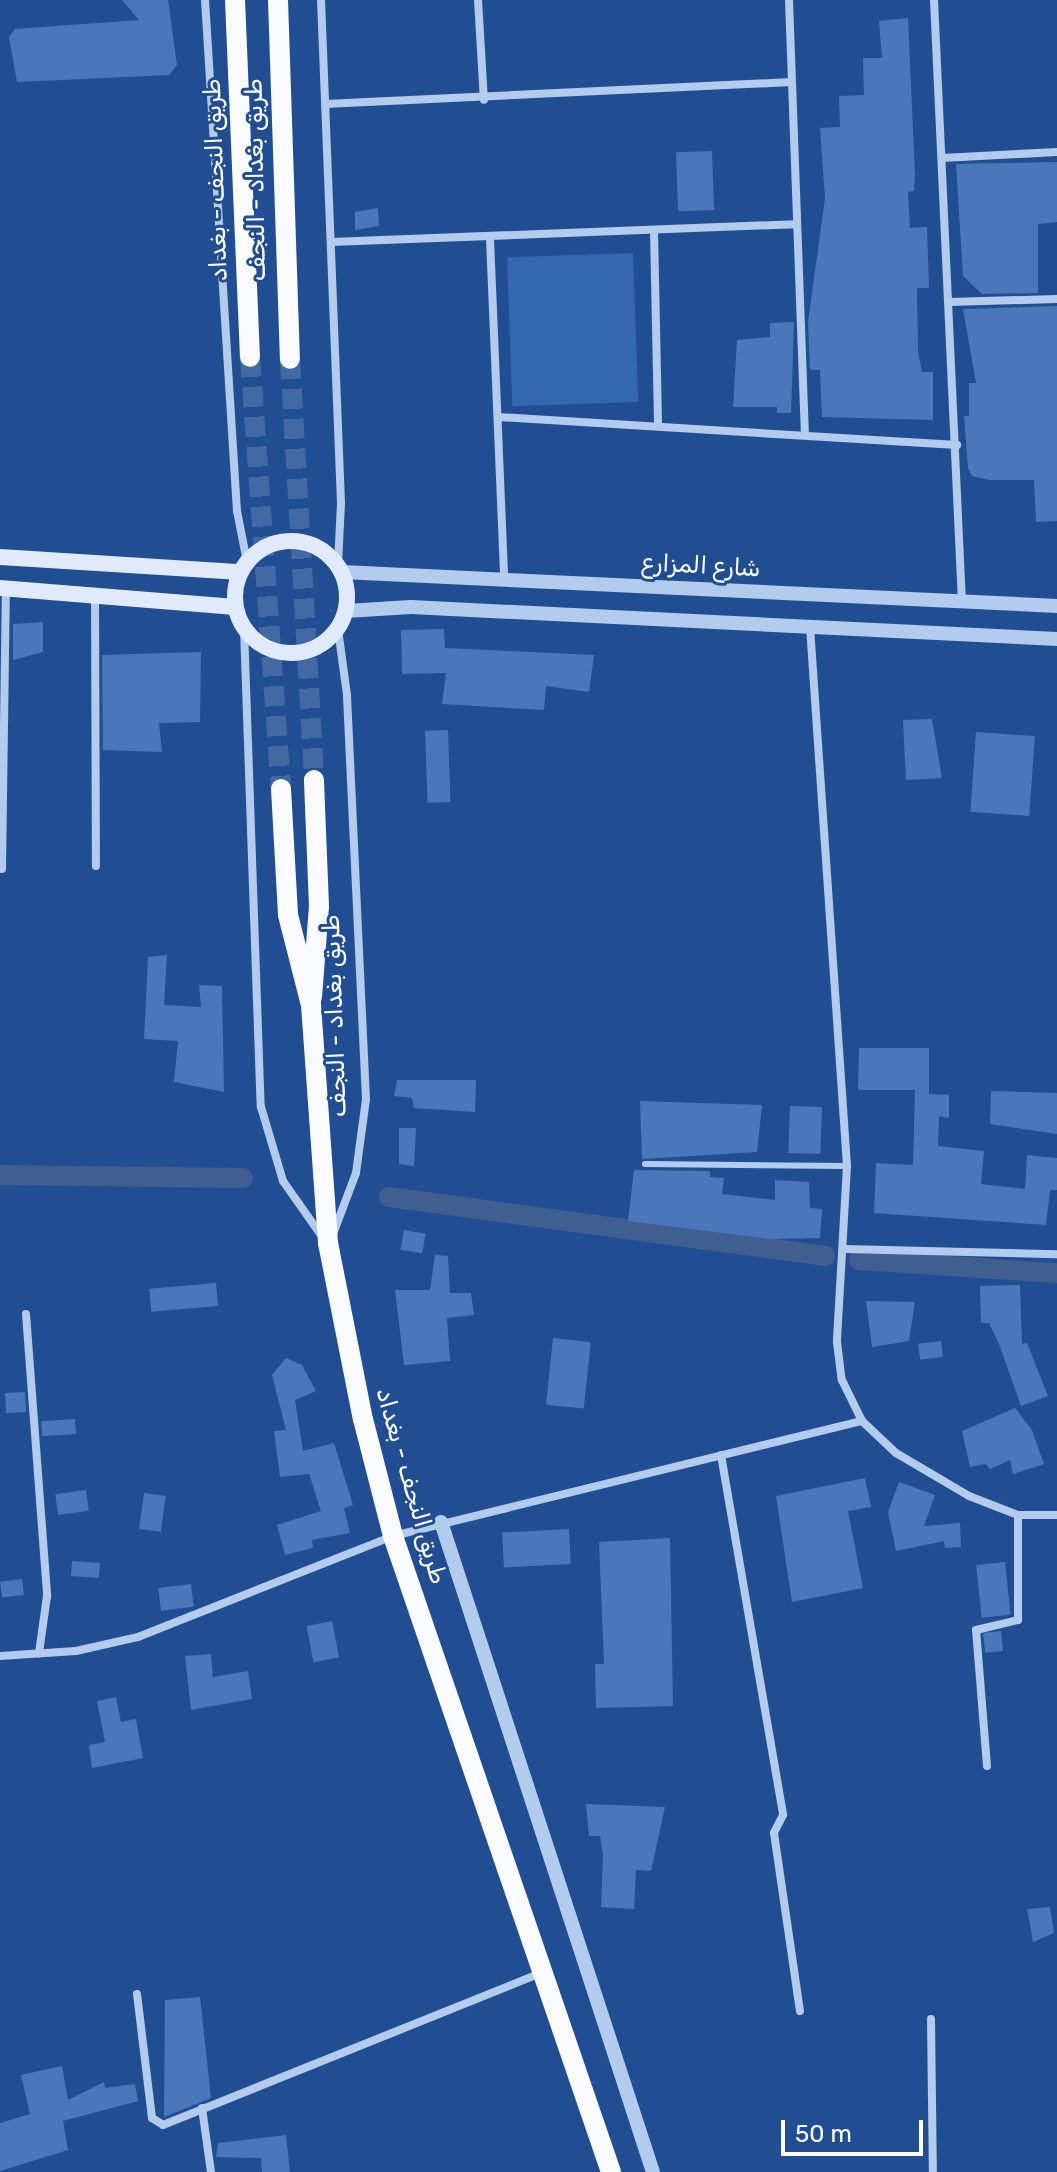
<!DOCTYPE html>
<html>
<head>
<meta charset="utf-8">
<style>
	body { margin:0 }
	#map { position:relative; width:1057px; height:2172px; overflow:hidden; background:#214e92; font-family:Rubik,"Noto Naskh Arabic",sans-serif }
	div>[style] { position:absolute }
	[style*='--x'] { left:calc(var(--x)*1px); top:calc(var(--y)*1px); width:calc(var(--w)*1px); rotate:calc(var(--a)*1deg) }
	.green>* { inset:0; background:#3567af; transform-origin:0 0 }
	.canal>* { height:20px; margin:-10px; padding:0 10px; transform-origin:10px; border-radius:10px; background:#405f90 }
	.building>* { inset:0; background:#4a77b9; transform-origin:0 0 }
	.primary-tunnel>* { height:20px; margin-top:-10px; transform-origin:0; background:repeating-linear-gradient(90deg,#4269a2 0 20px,transparent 0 30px) }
	.service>* { height:6px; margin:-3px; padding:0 3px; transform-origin:3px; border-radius:3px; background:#b3cbed }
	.minor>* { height:8px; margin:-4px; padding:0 4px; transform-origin:4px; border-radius:4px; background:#b3cbed }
	.tertiary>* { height:14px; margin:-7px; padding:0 7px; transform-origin:7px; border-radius:7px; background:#b3cbed }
	.secondary>* { height:16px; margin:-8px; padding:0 8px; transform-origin:8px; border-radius:8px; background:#e0eafa }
	.secondary>.ring { margin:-8px; padding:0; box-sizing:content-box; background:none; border:16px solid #e0eafa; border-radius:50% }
	.primary>* { height:20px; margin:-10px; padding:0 10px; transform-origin:10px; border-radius:10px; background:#fafbff }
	span { translate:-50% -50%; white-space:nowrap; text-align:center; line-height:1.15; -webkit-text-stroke:6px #214e92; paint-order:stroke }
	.street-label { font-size:24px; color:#fff }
	.scale { position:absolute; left:781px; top:2120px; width:142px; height:36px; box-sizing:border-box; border:4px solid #fff; border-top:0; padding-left:10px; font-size:24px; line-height:28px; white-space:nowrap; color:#fff; -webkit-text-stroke:6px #214e92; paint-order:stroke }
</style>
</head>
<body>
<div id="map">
	<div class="green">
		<i style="left:633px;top:253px;width:149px;height:126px;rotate:88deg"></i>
	</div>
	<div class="canal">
		<i style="--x:0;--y:1175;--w:243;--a:0.7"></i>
		<i style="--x:389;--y:1197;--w:440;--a:7.7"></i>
		<i style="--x:859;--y:1260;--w:198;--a:3.8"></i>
	</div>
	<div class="building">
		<i style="clip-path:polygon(122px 0,168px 0,177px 65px,169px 75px,17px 82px,9px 37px,15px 29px,139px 20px)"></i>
		<i style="clip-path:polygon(908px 18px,915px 175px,914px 191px,908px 192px,910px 228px,927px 227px,929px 288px,917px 288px,918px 352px,922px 372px,933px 372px,933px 420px,822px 417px,820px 370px,810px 370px,808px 322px,825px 198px,820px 128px,840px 127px,839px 96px,864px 95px,863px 58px,882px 58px,879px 21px)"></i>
		<i style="left:712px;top:151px;width:59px;height:36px;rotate:88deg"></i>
		<i style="clip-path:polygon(1057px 162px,1057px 222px,1038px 224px,1038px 293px,982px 294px,963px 276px,956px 164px)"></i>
		<i style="clip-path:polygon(378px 208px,379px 226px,355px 230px,355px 212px)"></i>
		<i style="clip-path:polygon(1057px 306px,1057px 521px,1036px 522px,1034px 480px,989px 480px,972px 476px,968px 468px,964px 416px,969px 416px,969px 383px,976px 383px,963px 309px)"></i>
		<i style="clip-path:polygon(794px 322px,791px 413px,777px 413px,777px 407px,733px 407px,737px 340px,770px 337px,770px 323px)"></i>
		<i style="clip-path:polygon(43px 622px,43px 652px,13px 660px,13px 624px)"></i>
		<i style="clip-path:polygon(444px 629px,445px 648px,594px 655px,589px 692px,546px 686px,544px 710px,442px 704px,446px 673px,402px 674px,401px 630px)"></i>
		<i style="clip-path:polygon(201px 652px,200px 722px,159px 723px,162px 752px,103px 750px,102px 655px)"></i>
		<i style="clip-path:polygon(932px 719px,942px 778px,906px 780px,903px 720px)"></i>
		<i style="left:448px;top:730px;width:72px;height:23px;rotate:88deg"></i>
		<i style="left:976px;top:732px;width:59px;height:80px;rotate:4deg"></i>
		<i style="clip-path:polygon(167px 955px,164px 1005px,201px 1007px,199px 985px,222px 986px,224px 1092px,174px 1082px,178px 1041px,144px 1039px,148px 957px)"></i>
		<i style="clip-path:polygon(859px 1048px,929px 1048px,929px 1094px,949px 1095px,949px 1118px,939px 1116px,938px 1146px,984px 1151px,981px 1184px,1025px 1189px,1027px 1155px,1057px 1158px,1057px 1190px,1050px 1190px,1046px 1225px,874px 1213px,876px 1163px,913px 1165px,915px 1090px,858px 1090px)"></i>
		<i style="clip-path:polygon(397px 1080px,476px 1080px,475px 1112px,414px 1108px,412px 1098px,394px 1096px)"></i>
		<i style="clip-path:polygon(991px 1091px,1057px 1093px,1057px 1134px,990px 1124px)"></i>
		<i style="clip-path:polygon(640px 1101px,762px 1105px,757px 1152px,642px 1159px)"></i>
		<i style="left:790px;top:1106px;width:32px;height:47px;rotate:2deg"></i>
		<i style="clip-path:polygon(399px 1128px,416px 1128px,414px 1166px,399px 1164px)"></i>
		<i style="clip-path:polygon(634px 1170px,710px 1171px,710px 1177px,724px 1178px,722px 1194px,775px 1200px,775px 1180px,809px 1182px,810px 1208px,822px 1209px,820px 1238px,769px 1239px,628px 1221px)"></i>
		<i style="left:404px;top:1230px;width:22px;height:20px;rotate:10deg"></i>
		<i style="clip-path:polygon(435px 1255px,448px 1256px,450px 1293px,471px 1293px,474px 1315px,447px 1318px,450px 1361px,404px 1365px,395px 1290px,430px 1290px)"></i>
		<i style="left:216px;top:1283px;width:23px;height:67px;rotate:85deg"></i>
		<i style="clip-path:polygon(1020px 1285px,1022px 1344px,1027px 1343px,1048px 1396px,1021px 1406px,999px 1344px,989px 1323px,981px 1323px,980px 1286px)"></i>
		<i style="clip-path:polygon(866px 1301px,915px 1302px,909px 1341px,872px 1347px)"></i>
		<i style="left:553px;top:1338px;width:38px;height:67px;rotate:6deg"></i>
		<i style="left:941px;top:1341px;width:16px;height:23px;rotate:83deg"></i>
		<i style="clip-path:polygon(286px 1358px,302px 1365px,316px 1391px,295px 1400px,303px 1451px,334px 1443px,353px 1505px,344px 1508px,350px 1533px,312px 1540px,313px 1548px,285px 1555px,277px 1525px,321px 1511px,309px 1474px,280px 1477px,274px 1431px,286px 1430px,272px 1375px)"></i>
		<i style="left:25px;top:1392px;width:20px;height:20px;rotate:87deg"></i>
		<i style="clip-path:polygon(1015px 1408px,1032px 1430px,1044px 1464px,1013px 1474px,1010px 1460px,990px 1469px,986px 1464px,970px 1467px,962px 1431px)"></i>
		<i style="left:75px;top:1419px;width:15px;height:34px;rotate:86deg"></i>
		<i style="clip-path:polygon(865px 1478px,871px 1507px,848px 1511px,863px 1588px,792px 1602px,776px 1496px)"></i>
		<i style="clip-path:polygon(899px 1482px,935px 1495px,924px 1526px,960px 1523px,961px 1547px,945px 1548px,944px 1541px,896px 1551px,888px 1512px)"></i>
		<i style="left:86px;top:1490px;width:21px;height:31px;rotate:82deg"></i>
		<i style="left:144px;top:1493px;width:22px;height:36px;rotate:8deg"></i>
		<i style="left:569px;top:1529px;width:35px;height:67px;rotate:87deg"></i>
		<i style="clip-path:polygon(670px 1538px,673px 1706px,596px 1708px,595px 1664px,604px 1664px,599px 1542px)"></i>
		<i style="left:72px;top:1561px;width:28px;height:15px;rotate:4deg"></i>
		<i style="left:1005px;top:1562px;width:53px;height:29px;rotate:84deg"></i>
		<i style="left:22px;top:1579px;width:16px;height:22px;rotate:83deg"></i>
		<i style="left:191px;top:1584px;width:23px;height:33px;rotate:83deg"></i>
		<i style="left:332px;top:1621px;width:37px;height:26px;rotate:79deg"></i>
		<i style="left:1001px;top:1631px;width:20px;height:18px;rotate:84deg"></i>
		<i style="clip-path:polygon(211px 1654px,213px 1677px,248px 1671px,252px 1699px,191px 1710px,185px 1656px)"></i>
		<i style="clip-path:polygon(116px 1697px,121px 1722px,136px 1719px,143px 1758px,92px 1768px,89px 1745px,105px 1742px,97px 1701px)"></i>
		<i style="clip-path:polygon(586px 1804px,665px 1807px,651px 1871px,636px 1870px,634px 1909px,601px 1907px,603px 1855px,600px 1836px,589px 1836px)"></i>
		<i style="clip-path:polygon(1050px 1907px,1054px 1933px,1033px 1942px,1027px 1909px)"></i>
		<i style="clip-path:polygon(200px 1997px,211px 2098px,164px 2117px,165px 2000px)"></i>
		<i style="clip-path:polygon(62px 2066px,68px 2100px,104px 2082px,105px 2088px,135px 2084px,138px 2101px,63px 2121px,68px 2150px,0 2171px,0 2123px,30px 2114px,21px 2075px)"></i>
		<i style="clip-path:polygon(286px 2135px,290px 2172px,262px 2172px,261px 2158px,216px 2157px,218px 2143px)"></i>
	</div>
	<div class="primary-tunnel">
		<i style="--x:250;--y:357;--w:433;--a:85.9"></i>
		<i style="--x:290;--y:359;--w:422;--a:86.7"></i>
	</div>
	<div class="service">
		<i style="--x:645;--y:1164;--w:202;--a:0.6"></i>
	</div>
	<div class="minor">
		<i style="--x:205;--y:0;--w:512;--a:86.42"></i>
		<i style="--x:237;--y:511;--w:52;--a:78.9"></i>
		<i style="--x:321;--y:0;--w:503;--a:87.72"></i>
		<i style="--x:341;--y:503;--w:62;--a:92.8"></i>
		<i style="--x:478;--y:0;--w:100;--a:86.6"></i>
		<i style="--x:789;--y:0;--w:435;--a:87.9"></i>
		<i style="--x:934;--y:0;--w:603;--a:87.34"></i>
		<i style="--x:325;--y:104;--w:467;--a:-2.7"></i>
		<i style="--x:942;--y:158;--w:115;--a:-3"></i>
		<i style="--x:654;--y:231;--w:195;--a:88.8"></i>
		<i style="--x:490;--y:239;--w:338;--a:87.6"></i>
		<i style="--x:331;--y:242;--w:465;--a:-2.2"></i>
		<i style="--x:949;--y:302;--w:108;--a:-1.6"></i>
		<i style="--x:498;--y:417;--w:460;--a:3.5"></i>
		<i style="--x:95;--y:596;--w:270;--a:89.8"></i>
		<i style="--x:810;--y:627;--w:540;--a:86.07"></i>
		<i style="--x:847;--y:1166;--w:176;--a:93.3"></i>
		<i style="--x:837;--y:1342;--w:38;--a:83"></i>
		<i style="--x:842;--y:1380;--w:46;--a:64"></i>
		<i style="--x:862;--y:1421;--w:47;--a:43.3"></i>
		<i style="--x:896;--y:1453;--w:85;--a:30.5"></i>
		<i style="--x:969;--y:1496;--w:53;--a:21.2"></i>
		<i style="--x:1018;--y:1515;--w:39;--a:0"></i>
		<i style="--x:244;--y:629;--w:478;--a:88"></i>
		<i style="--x:261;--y:1107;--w:77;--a:73.4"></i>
		<i style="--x:283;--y:1181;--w:70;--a:54.9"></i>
		<i style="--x:2;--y:869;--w:280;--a:-89.2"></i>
		<i style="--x:333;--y:1234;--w:65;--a:-69.3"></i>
		<i style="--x:356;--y:1173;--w:75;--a:-82.3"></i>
		<i style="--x:366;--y:1099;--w:404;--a:-92.7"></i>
		<i style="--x:347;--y:695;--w:67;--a:-97.8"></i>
		<i style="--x:845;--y:1249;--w:212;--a:1.4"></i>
		<i style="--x:26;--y:1314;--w:283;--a:85.7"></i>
		<i style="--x:47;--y:1596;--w:58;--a:98"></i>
		<i style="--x:721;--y:1455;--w:365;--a:80.2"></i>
		<i style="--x:783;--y:1815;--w:20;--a:117"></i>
		<i style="--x:774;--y:1833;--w:180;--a:81.7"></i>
		<i style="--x:0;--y:1656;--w:76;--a:-3.8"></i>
		<i style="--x:76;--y:1651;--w:64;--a:-12.7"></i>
		<i style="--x:138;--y:1637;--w:274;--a:-21.6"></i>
		<i style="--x:393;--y:1536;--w:483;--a:-13.8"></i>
		<i style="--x:987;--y:1766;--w:136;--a:-94.6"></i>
		<i style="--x:976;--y:1630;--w:43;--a:-13.4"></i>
		<i style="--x:1018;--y:1620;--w:105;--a:-90"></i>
		<i style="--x:137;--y:1994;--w:125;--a:83.1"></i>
		<i style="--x:152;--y:2118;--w:13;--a:32"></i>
		<i style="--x:163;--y:2125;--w:408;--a:-21.9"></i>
		<i style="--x:931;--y:2019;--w:153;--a:89.3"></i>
		<i style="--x:202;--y:2108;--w:65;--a:82"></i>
	</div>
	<div class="tertiary">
		<i style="--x:342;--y:572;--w:716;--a:2.72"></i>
		<i style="--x:346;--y:611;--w:65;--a:-3.5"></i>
		<i style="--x:411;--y:607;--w:647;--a:2.84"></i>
		<i style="--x:441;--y:1522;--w:684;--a:71.94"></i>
	</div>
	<div class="secondary">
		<i class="ring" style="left:235px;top:541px;width:96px;height:96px"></i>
		<i style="--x:0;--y:557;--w:241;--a:3.6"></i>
		<i style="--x:0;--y:588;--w:236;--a:4.6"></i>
	</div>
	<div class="primary">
		<i style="--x:235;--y:0;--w:357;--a:87.6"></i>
		<i style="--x:278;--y:0;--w:359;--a:88.1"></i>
		<i style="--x:281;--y:789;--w:126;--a:86.8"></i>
		<i style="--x:288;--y:915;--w:93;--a:75.7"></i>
		<i style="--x:311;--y:1005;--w:239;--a:85.9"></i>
		<i style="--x:328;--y:1243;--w:179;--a:78.8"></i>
		<i style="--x:363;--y:1419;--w:121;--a:75.6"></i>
		<i style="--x:393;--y:1536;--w:672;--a:71.08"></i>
		<i style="--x:312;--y:997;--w:91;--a:-85.6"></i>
		<i style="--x:319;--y:906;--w:126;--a:-92.3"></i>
	</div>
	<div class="street-label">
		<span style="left:216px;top:180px;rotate:-92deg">طريق النجف - بغداد</span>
		<span style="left:256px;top:180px;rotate:-91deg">طريق بغداد - النجف</span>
		<span style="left:701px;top:566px;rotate:3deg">شارع المزارع</span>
		<span style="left:335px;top:1016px;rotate:-92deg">طريق بغداد - النجف</span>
		<span style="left:411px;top:1486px;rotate:74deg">طريق النجف - بغداد</span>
	</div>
	<div class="scale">50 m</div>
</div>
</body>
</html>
